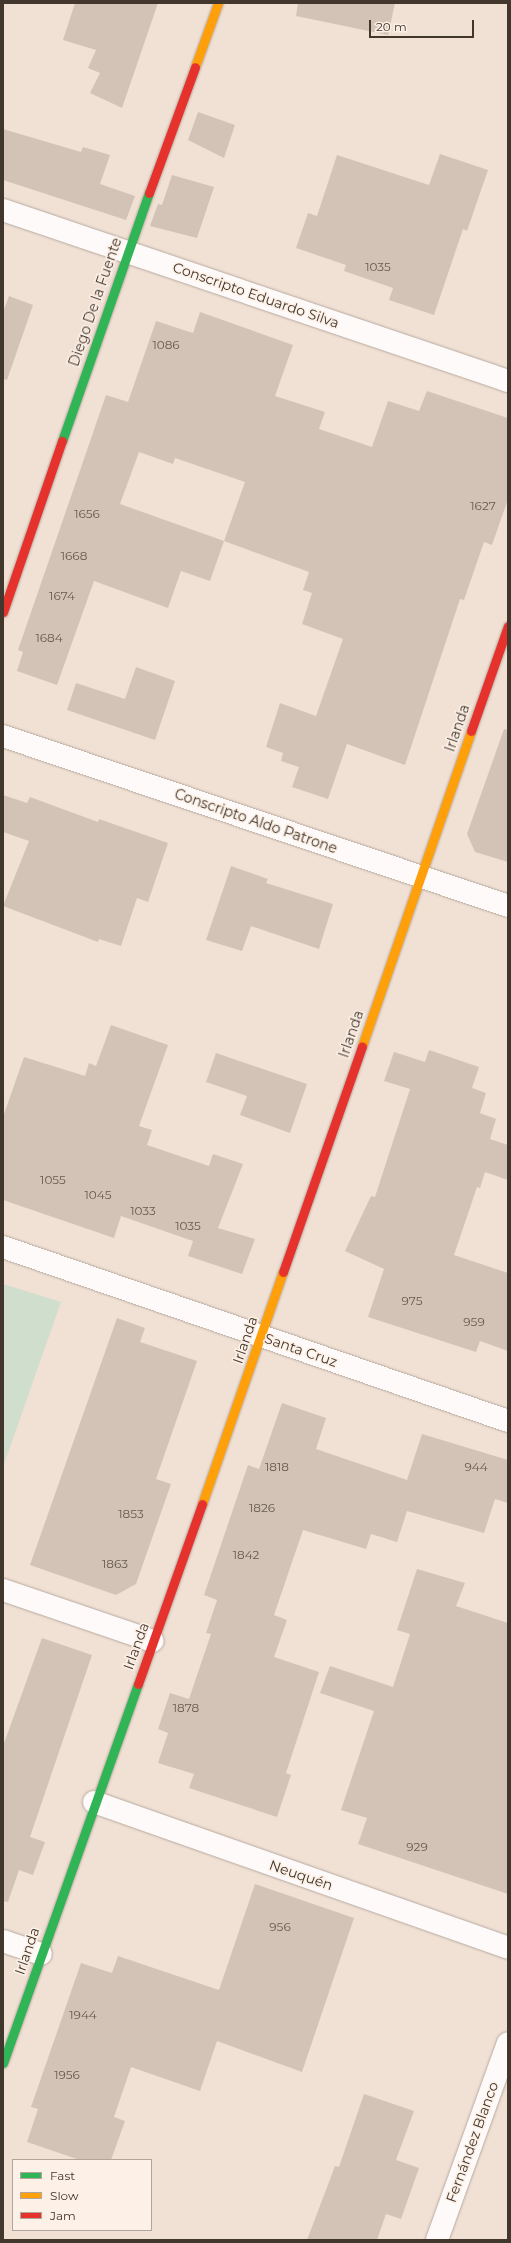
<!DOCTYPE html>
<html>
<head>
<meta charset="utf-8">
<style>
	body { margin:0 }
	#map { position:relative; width:511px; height:2243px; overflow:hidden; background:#f1e0d4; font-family:Montserrat,sans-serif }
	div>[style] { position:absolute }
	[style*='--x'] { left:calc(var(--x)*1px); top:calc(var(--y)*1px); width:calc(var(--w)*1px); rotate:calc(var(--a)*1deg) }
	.green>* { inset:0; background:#cfdecd }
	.building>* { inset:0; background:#d3c3b7 }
	.roads { filter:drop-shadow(0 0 1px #b7aaa0) drop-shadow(0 0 1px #b7aaa0) }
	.street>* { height:22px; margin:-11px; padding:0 11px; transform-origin:11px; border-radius:11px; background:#fdfaf9 }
	.fast>* { height:9px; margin:-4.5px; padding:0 4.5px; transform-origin:4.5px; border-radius:4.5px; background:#30b455 }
	.slow>* { height:9px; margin:-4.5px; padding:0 4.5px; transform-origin:4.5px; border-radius:4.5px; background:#ff9f0a }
	.jam>* { height:9px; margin:-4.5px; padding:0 4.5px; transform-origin:4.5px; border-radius:4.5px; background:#e5322d }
	span { translate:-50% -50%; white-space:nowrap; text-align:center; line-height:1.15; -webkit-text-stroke:3px #fdf0e6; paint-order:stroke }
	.number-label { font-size:12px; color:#665a50 }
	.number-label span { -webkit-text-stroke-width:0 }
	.street-label { font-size:14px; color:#42372d }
	.frame { position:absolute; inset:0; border:4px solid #42372d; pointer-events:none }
	.legend { position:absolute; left:12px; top:2159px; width:140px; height:72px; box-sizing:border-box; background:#fdf0e6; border:1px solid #b2a69c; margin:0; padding:5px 7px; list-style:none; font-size:12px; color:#42372d }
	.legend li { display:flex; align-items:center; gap:8px; height:20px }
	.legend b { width:20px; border:1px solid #b2a69c }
	.scale { position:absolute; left:369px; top:20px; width:105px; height:18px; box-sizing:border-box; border:2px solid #42372d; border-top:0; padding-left:5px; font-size:12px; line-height:14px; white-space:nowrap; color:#42372d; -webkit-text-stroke:3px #fdf0e6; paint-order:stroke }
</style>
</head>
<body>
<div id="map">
	<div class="green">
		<i style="clip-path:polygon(3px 1284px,61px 1302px,3px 1467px)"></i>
	</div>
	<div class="building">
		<i style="clip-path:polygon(75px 3px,158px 3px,122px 108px,90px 93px,100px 73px,88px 68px,96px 50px,63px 40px)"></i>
		<i style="clip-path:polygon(298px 3px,395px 3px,388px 35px,296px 16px)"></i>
		<i style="clip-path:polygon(198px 112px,235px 125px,224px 158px,188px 140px)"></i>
		<i style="clip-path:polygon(3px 129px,81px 152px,83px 147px,110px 155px,100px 184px,135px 196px,126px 220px,3px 180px)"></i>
		<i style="clip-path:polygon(440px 154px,488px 170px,467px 231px,463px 229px,434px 315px,389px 300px,393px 288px,344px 271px,346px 265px,296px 248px,308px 213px,317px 216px,337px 155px,429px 185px)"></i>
		<i style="clip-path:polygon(172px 175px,214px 187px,197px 238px,150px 226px,158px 204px,162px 205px)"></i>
		<i style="clip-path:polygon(9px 296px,33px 305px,7px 380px,3px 379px,3px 312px)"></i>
		<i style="clip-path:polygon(evenodd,200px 312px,293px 345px,275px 396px,325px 412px,319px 429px,372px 447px,388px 401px,419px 411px,427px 391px,508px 418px,508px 499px,492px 545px,484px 542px,464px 600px,460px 599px,405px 765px,347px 744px,328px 799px,292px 787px,299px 767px,281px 761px,283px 753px,266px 747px,280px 703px,316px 716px,343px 639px,302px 624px,312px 593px,303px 590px,309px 572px,224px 541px,210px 581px,181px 571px,168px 608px,94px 581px,57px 685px,17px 671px,23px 652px,18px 650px,106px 395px,128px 402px,156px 321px,193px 333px,200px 312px,139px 452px,173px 464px,175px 458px,245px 482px,224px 541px,120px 504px,139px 452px)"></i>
		<i style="clip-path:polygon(136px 667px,175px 681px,155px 740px,67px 710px,76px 683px,125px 699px)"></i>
		<i style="clip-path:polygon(504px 729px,508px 730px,508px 862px,475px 852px,467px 834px)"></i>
		<i style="clip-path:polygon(3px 795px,27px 803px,30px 797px,98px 822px,99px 819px,168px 843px,148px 902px,137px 898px,121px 946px,99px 939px,98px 942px,3px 906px,29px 841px,3px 832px)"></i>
		<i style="clip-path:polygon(231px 866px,268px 879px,266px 883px,333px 904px,319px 949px,251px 926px,242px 951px,206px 940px)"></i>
		<i style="clip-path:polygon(111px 1025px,168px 1045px,139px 1126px,152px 1130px,147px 1145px,209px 1166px,213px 1154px,243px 1164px,218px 1228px,255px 1239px,242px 1274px,188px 1256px,193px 1241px,121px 1216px,114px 1238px,3px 1200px,3px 1117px,24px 1057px,85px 1076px,89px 1063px,96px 1066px)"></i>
		<i style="clip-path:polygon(429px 1050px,479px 1067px,472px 1088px,486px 1093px,480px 1113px,496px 1119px,490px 1139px,508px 1145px,508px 1180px,485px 1172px,480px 1188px,477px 1187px,454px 1255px,508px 1273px,508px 1351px,480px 1341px,476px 1352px,368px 1317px,384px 1269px,345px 1251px,371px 1196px,375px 1197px,410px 1089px,384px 1081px,394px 1052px,425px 1062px)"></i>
		<i style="clip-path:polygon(216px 1053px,307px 1084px,290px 1133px,240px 1115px,247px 1096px,206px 1082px)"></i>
		<i style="clip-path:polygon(117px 1318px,145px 1328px,140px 1342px,197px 1361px,156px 1479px,171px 1484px,136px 1584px,116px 1595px,30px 1565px)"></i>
		<i style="clip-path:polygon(282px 1403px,326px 1418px,316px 1449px,407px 1480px,422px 1434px,508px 1460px,508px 1503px,495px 1499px,484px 1533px,407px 1511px,397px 1542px,371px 1534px,366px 1549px,303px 1530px,274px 1615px,287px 1620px,274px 1657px,319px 1672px,286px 1773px,291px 1775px,277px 1817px,189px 1788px,194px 1774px,158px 1763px,168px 1733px,158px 1729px,170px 1693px,189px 1699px,211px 1634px,206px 1633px,217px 1600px,204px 1595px,248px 1465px,259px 1469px)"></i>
		<i style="clip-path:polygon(417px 1569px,465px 1583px,456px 1606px,508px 1623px,508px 1894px,358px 1844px,367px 1818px,341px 1810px,374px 1711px,320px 1693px,330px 1666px,393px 1687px,410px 1634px,397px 1630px)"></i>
		<i style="clip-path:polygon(42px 1638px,92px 1655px,30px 1837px,45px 1842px,33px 1875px,19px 1870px,8px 1902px,3px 1901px,3px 1746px)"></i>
		<i style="clip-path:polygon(255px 1884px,354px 1918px,302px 2072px,217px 2041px,200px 2091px,131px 2067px,114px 2117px,125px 2121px,111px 2160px,80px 2160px,27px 2142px,38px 2109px,31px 2107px,81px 1963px,112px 1973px,118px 1956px,219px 1990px)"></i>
		<i style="clip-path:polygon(364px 2094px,414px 2111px,396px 2160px,419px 2168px,401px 2219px,386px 2214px,377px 2240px,307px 2240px,335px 2166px,339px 2167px)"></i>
	</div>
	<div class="roads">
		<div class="street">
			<i style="--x:3;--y:210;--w:533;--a:18.71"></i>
			<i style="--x:3;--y:736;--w:533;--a:18.6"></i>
			<i style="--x:3;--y:1247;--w:534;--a:19.01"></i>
			<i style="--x:3;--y:1590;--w:158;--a:18.8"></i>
			<i style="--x:94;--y:1802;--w:439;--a:19.4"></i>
			<i style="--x:3;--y:1941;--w:40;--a:18.9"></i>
			<i style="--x:437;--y:2240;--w:209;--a:-70.2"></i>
		</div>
		<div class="fast">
			<i style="--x:62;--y:441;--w:263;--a:-70.7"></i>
			<i style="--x:3;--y:2063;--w:402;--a:-70.4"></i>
		</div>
		<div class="slow">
			<i style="--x:195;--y:67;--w:68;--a:-70.2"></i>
			<i style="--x:362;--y:1046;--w:333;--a:-70.9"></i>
			<i style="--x:202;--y:1504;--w:246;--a:-70.8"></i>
		</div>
		<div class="jam">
			<i style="--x:149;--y:193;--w:134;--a:-69.9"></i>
			<i style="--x:3;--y:612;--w:181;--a:-71"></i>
			<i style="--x:471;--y:731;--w:111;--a:-70.6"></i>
			<i style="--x:283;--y:1272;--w:239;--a:-70.7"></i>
			<i style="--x:138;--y:1684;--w:191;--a:-70.4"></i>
		</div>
	</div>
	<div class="number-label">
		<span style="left:378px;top:267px">1035</span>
		<span style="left:166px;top:345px">1086</span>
		<span style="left:483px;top:506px">1627</span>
		<span style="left:87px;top:514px">1656</span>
		<span style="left:74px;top:556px">1668</span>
		<span style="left:62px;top:596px">1674</span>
		<span style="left:49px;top:638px">1684</span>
		<span style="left:53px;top:1180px">1055</span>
		<span style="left:98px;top:1195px">1045</span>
		<span style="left:143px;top:1211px">1033</span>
		<span style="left:188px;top:1226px">1035</span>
		<span style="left:412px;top:1301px">975</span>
		<span style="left:474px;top:1322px">959</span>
		<span style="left:277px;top:1467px">1818</span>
		<span style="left:476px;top:1467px">944</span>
		<span style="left:262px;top:1508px">1826</span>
		<span style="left:131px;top:1514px">1853</span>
		<span style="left:246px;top:1555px">1842</span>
		<span style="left:115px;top:1564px">1863</span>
		<span style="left:186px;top:1708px">1878</span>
		<span style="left:417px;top:1847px">929</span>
		<span style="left:280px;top:1927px">956</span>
		<span style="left:83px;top:2015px">1944</span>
		<span style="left:67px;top:2075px">1956</span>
	</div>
	<div class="street-label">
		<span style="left:256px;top:295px;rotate:19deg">Conscripto Eduardo Silva</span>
		<span style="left:95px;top:302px;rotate:-71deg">Diego De la Fuente</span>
		<span style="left:457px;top:728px;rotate:-71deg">Irlanda</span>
		<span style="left:256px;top:821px;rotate:19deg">Conscripto Aldo Patrone</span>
		<span style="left:351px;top:1034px;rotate:-71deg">Irlanda</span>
		<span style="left:245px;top:1340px;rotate:-71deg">Irlanda</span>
		<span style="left:301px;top:1350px;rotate:19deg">Santa Cruz</span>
		<span style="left:136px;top:1646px;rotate:-70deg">Irlanda</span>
		<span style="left:301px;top:1875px;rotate:19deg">Neuquén</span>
		<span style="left:27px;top:1951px;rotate:-71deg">Irlanda</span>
		<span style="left:472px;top:2142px;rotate:-70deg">Fernández Blanco</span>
	</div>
	<div class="frame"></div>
	<ul class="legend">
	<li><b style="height:5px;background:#30b455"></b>Fast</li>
	<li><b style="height:5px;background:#ff9f0a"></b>Slow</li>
	<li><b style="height:5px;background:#e5322d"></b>Jam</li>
	</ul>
	<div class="scale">20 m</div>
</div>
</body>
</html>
